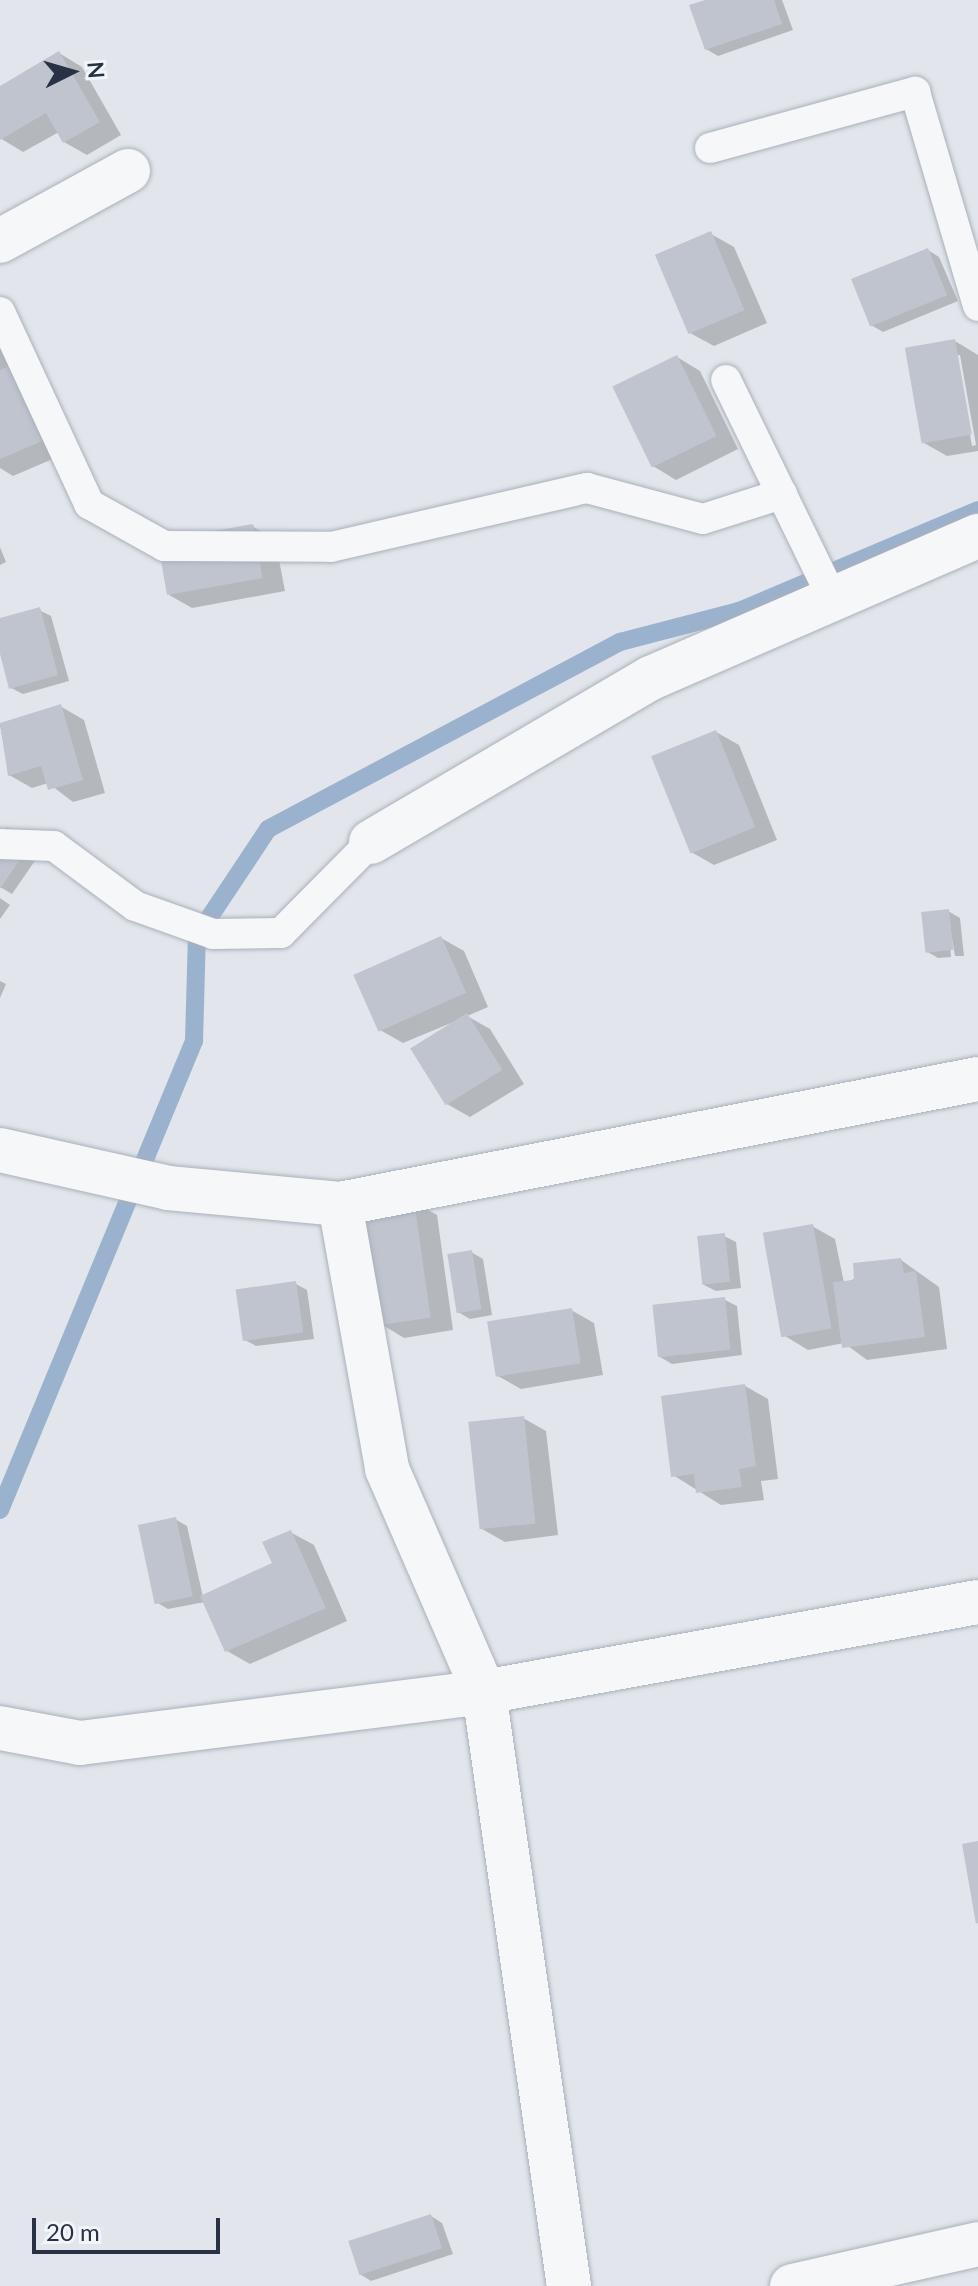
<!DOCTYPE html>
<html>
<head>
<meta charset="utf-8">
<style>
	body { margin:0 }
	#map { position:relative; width:978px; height:2286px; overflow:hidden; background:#e2e6ec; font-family:Lato,sans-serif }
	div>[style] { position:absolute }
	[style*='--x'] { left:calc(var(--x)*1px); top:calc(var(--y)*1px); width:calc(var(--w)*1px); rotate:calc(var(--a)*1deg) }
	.shadow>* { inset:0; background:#0003 }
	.stream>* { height:18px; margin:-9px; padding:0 9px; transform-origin:9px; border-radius:9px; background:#9bb2ce }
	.building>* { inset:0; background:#bfc4cf; transform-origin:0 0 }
	.roads { filter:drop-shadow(0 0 2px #aab0ba) drop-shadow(0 0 2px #aab0ba) }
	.lane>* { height:30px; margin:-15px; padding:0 15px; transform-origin:15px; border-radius:15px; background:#f6f7f9 }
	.street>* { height:44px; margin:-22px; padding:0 22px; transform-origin:22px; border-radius:22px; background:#f6f7f9 }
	span { translate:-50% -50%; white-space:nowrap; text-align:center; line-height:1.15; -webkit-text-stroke:6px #f2f5f9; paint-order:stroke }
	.north { position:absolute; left:32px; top:32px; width:80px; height:80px; -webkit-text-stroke:6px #f2f5f9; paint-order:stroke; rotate:85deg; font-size:22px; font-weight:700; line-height:32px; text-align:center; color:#293245 }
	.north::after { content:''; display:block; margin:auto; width:28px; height:36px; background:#293245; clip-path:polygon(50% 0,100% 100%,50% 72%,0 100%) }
	.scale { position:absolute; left:32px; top:2218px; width:188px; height:36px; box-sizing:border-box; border:4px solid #293245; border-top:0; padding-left:10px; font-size:24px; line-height:28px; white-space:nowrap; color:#293245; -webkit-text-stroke:6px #f2f5f9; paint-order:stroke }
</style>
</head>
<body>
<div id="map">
	<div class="shadow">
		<i style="clip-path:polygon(711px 0,782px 0,793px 30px,718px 56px,706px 49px)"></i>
		<i style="clip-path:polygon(59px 53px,82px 67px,121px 135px,87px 155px,64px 142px,59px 132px,23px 152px,0 138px,0 88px)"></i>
		<i style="clip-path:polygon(711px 234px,734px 247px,767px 323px,714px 346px,690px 333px)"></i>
		<i style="clip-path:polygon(928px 250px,939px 257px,958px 301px,883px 332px,871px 325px)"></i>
		<i style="clip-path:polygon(0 329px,69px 452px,13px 476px,0 468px)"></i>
		<i style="clip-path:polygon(evenodd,955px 341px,978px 355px,978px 451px,947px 456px,924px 443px,955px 341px,956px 355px,960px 355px,976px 445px,972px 446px,956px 355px)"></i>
		<i style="clip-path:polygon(677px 357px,700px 371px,738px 449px,676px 480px,653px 466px)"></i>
		<i style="clip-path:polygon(252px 526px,275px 539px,285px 591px,192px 608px,169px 595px)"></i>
		<i style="clip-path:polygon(0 547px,6px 562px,0 565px)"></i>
		<i style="clip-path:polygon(39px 610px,51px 616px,69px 681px,23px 694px,11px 688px,0 647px,0 620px)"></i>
		<i style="clip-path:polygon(60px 706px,84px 720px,105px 793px,73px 802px,48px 783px,32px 788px,9px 775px,0 725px)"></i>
		<i style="clip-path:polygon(716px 732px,739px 745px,777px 840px,714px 865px,691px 852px)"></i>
		<i style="clip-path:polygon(0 840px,41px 852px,12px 894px,0 887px)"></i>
		<i style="clip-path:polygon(0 898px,10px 905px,0 919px)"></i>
		<i style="clip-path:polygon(948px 911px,960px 918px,964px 956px,955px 956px,948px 916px,951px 957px,938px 958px,926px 951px)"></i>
		<i style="clip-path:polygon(441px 938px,464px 951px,488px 1007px,467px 1016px,490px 1029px,524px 1084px,470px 1117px,447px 1104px,451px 1023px,403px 1043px,380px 1030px)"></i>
		<i style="clip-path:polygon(0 981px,6px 984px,0 998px)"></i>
		<i style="clip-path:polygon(414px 1202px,437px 1215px,453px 1330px,404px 1338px,381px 1324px)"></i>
		<i style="clip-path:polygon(812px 1226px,835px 1239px,844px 1283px,901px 1260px,939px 1287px,947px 1349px,867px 1360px,844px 1343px,808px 1350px,785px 1336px)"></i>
		<i style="clip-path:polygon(724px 1236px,736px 1242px,741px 1288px,716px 1291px,704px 1285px)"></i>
		<i style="clip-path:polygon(471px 1252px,483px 1259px,492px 1315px,470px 1319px,458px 1312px)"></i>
		<i style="clip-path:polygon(296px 1284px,307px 1290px,314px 1339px,256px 1346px,245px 1340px)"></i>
		<i style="clip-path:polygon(725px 1300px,737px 1306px,742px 1355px,672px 1364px,660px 1357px)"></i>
		<i style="clip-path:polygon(571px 1310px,594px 1323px,603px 1375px,521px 1389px,498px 1376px)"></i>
		<i style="clip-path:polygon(745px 1386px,768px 1399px,778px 1479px,761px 1481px,764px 1500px,721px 1505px,673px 1475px)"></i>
		<i style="clip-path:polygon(523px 1418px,546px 1431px,558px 1535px,505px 1542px,482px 1529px)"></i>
		<i style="clip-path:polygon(175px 1519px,187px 1526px,203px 1597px,274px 1564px,290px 1532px,314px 1545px,347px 1621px,250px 1664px,227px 1651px,205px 1602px,168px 1609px,156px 1602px)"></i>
		<i style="clip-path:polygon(431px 2216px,442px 2223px,453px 2254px,371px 2281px,360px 2274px)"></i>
	</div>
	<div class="stream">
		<i style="--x:0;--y:1510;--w:508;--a:-67.53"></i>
		<i style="--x:194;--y:1041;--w:105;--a:-88.4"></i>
		<i style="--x:197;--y:936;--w:128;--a:-56.4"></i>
		<i style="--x:268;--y:829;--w:399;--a:-28"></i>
		<i style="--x:620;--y:642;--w:123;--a:-14.6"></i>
		<i style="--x:739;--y:611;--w:259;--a:-22.9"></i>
	</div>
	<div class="building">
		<i style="clip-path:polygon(705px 0,774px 0,782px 24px,705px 50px,689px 5px)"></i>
		<i style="clip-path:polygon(59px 51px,100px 122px,63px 143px,46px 113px,0 140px,0 86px)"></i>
		<i style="left:711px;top:231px;width:86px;height:61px;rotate:67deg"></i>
		<i style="left:928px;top:248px;width:51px;height:83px;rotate:68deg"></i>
		<i style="left:955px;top:339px;width:97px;height:51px;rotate:80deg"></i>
		<i style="left:677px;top:355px;width:90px;height:72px;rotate:64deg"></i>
		<i style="clip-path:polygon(14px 364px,47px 439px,0 459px,0 370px)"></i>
		<i style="left:253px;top:524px;width:55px;height:97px;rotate:80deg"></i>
		<i style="clip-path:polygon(40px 607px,58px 675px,9px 689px,0 654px,0 618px)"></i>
		<i style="clip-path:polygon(61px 704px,83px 780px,48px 790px,41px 766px,8px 776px,0 723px)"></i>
		<i style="left:716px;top:730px;width:105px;height:70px;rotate:68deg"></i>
		<i style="clip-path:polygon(7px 827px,30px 844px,0 889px,0 837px)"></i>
		<i style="left:949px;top:909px;width:41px;height:28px;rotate:84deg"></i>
		<i style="left:441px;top:936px;width:62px;height:96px;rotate:66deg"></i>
		<i style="left:467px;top:1013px;width:67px;height:67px;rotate:58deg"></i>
		<i style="left:414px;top:1200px;width:119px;height:51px;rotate:82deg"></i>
		<i style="left:813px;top:1224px;width:106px;height:51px;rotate:80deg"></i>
		<i style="left:725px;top:1233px;width:49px;height:28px;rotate:84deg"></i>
		<i style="left:472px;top:1250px;width:60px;height:25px;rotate:81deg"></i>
		<i style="clip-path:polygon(901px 1258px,904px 1273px,916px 1271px,925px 1337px,842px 1348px,833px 1282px,854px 1280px,853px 1263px)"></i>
		<i style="left:296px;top:1281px;width:52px;height:61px;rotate:82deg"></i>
		<i style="left:725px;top:1297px;width:53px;height:73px;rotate:84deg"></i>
		<i style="left:572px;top:1308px;width:56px;height:86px;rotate:81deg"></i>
		<i style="clip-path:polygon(745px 1384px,756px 1466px,739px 1469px,742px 1487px,696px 1493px,694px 1474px,671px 1477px,661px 1396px)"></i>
		<i style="left:524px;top:1416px;width:108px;height:56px;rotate:84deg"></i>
		<i style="left:176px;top:1517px;width:81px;height:39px;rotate:78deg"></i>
		<i style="clip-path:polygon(291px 1530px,326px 1608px,225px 1652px,200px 1596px,272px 1563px,262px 1542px)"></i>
		<i style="clip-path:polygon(978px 1841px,978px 1923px,976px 1924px,962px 1844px)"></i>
		<i style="left:431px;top:2214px;width:36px;height:87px;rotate:72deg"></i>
	</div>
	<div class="roads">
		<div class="lane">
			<i style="--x:710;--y:148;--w:213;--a:-15.3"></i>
			<i style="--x:915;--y:92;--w:223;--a:73.6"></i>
			<i style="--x:0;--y:312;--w:212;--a:65.1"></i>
			<i style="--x:89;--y:504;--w:86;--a:29.2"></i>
			<i style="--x:164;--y:546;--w:167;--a:0.3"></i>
			<i style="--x:331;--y:547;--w:263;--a:-13"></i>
			<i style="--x:587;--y:488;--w:120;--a:15"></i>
			<i style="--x:703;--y:519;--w:83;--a:-17.6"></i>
			<i style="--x:726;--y:380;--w:244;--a:64"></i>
			<i style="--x:0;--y:844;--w:54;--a:2.1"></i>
			<i style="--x:54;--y:846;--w:101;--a:36.5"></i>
			<i style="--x:135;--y:906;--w:83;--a:19.7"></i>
			<i style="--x:213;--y:934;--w:68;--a:-0.8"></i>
			<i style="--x:281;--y:933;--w:128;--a:-45.3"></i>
		</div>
		<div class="street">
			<i style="--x:0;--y:241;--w:146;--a:-28.7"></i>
			<i style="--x:371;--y:842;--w:324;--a:-30.4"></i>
			<i style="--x:651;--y:678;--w:357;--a:-23.5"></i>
			<i style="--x:0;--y:1150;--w:172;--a:12.7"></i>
			<i style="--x:168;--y:1188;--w:173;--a:5.3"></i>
			<i style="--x:340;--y:1204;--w:650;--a:-11.09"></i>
			<i style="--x:340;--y:1204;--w:269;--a:79.9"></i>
			<i style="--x:387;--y:1469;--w:243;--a:66.5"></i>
			<i style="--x:484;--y:1692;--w:600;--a:81.86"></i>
			<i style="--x:0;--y:1728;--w:81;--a:10.6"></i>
			<i style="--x:80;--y:1743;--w:407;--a:-7.2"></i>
			<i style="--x:484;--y:1692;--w:502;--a:-10.33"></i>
			<i style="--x:792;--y:2286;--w:191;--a:-12.7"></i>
		</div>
	</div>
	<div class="north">N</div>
	<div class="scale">20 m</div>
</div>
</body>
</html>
